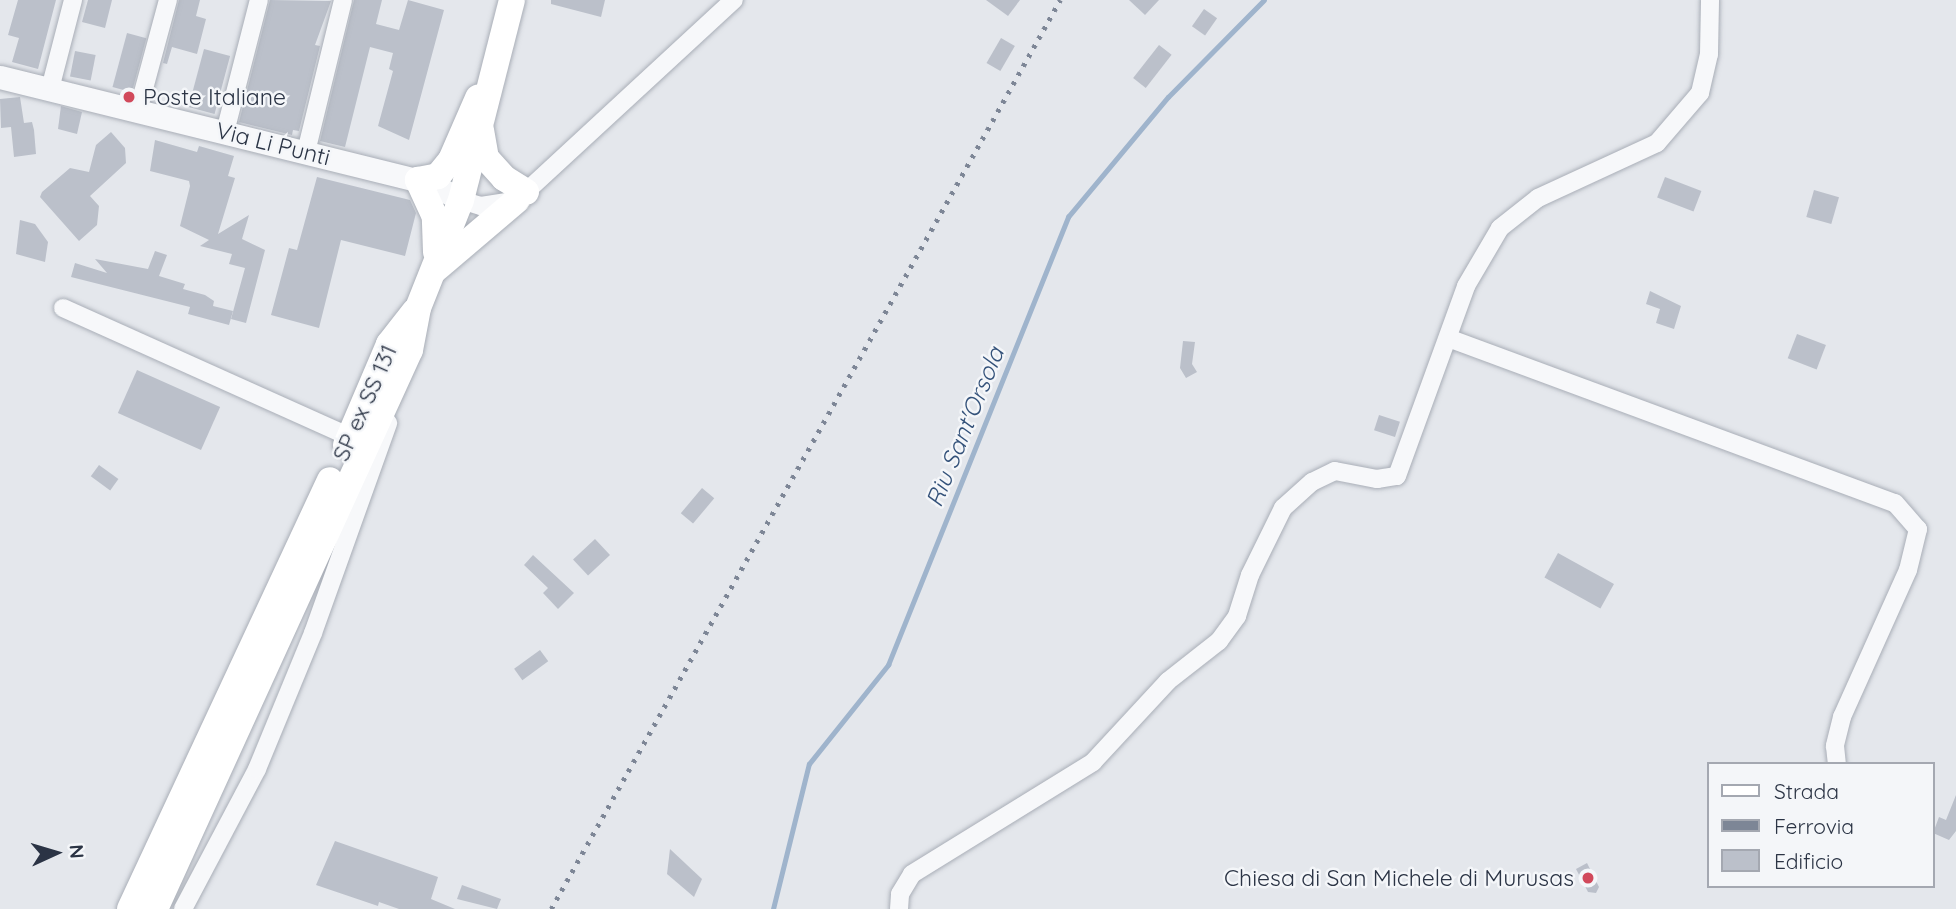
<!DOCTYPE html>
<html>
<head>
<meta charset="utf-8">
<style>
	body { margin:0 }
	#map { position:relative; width:1956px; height:909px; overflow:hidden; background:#e4e7ec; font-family:Quicksand,sans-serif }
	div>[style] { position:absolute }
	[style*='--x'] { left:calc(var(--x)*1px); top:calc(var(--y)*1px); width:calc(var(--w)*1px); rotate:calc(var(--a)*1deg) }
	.stream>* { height:4.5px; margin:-2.25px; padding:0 2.25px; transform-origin:2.25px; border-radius:2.25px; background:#9fb4cc }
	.building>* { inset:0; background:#bbc0ca; transform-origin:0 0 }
	.roads { filter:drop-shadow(0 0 2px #a9aeb7) drop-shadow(0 0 2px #a9aeb7) }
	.minor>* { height:18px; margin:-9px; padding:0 9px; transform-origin:9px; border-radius:9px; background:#f7f8fa }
	.tertiary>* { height:23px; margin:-11.5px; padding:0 11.5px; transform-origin:11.5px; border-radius:11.5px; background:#f7f8fa }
	.secondary>* { height:26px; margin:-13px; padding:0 13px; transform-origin:13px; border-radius:13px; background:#fff }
	.rail>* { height:4.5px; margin-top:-2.25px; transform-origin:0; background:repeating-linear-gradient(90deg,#7d8696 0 3.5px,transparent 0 10.5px) }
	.dots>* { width:19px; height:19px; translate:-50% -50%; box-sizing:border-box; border:4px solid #f4f6f9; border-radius:50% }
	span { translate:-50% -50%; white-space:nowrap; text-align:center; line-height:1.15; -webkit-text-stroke:5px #f4f6f9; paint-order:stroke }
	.poi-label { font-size:23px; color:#2b3445 }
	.left { translate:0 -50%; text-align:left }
	.right { translate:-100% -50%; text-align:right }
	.street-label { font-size:23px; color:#2b3445 }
	.water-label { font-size:24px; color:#34527a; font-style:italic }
	.legend { position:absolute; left:1707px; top:762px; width:228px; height:126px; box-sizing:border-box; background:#f4f6f9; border:2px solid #a4a8b1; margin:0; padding:9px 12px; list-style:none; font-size:21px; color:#2b3445 }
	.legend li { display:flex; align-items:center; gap:14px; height:35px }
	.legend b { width:35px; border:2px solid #a4a8b1 }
	.north { position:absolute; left:21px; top:818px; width:70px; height:70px; -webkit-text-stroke:5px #f4f6f9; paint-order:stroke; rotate:86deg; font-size:19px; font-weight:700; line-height:28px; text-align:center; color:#2b3445 }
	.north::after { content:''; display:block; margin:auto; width:24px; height:32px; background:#2b3445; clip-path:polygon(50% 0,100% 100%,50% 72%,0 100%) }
</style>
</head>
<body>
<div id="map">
	<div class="stream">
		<i style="--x:773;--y:909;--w:149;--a:-76.1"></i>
		<i style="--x:809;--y:764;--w:127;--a:-51.4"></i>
		<i style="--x:888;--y:665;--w:483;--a:-68.1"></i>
		<i style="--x:1068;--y:217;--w:156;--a:-50.2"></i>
		<i style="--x:1168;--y:97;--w:136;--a:-45.3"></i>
	</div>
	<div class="building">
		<i style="clip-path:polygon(18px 0,56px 0,38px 69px,12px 62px,19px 38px,8px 35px)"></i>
		<i style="clip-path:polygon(88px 0,112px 0,105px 28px,82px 22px)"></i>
		<i style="clip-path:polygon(179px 0,200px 0,196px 16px,206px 19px,197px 54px,172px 47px,167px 64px,163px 63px)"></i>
		<i style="clip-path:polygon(270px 0,331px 1px,315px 45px,320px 46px,299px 131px,293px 130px,292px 135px,239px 122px)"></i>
		<i style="clip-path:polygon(354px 0,382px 0,376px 24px,399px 30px,408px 0,444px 10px,409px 140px,378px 126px,393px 71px,389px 69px,393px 53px,370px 47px,345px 147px,320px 141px)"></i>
		<i style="clip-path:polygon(551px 0,605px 0,601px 17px,551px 4px)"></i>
		<i style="clip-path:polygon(986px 0,1020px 0,1008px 16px)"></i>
		<i style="clip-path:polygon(1129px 0,1159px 0,1145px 15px)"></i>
		<i style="left:1204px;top:9px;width:16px;height:21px;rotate:35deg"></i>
		<i style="left:127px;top:33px;width:20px;height:56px;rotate:15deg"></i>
		<i style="left:1001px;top:38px;width:16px;height:29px;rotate:30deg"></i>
		<i style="left:1159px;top:45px;width:16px;height:42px;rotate:38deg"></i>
		<i style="left:204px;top:49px;width:27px;height:60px;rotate:15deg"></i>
		<i style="left:75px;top:51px;width:21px;height:26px;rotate:11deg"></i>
		<i style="clip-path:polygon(20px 97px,24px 123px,32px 122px,34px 130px,36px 154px,14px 157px,11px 127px,1px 128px,0 99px)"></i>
		<i style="clip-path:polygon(61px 106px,82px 112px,77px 134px,58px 129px)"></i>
		<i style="clip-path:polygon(111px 132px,125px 148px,126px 163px,90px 196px,99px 206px,97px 225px,79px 241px,40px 197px,42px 192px,70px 168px,89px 172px,96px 145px)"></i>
		<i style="clip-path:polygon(155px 140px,197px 152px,199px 146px,234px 156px,228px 176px,235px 178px,218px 234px,249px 215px,242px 239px,265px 250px,246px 323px,231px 319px,245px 268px,229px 264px,232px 254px,200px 246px,209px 240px,180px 226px,190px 186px,189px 181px,150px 171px)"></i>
		<i style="clip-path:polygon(317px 177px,410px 200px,416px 213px,405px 256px,341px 240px,319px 328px,271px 315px,289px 248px,297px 250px)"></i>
		<i style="left:1665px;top:177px;width:39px;height:22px;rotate:21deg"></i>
		<i style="left:1814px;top:190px;width:26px;height:28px;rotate:16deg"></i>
		<i style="clip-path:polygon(20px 220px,35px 224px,48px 242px,45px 262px,16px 254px)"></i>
		<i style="clip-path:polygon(155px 251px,167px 255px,159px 276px,185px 284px,183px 289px,205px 295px,214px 301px,213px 306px,233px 311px,229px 325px,188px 314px,190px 307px,71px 277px,75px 263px,107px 273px,95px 259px,148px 269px)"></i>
		<i style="clip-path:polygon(1650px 291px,1681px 306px,1674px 329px,1656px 323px,1660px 309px,1646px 304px)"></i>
		<i style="left:1797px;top:334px;width:31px;height:26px;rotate:21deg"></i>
		<i style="clip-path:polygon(1183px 341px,1195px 342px,1192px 364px,1197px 372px,1186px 378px,1180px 368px)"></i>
		<i style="left:137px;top:370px;width:91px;height:47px;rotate:24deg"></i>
		<i style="left:1379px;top:415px;width:22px;height:16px;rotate:18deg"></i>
		<i style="left:99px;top:465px;width:24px;height:14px;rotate:36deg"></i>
		<i style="left:702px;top:488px;width:16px;height:33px;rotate:40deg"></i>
		<i style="left:595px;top:539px;width:22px;height:30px;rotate:47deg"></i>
		<i style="left:1558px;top:553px;width:64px;height:28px;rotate:29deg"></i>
		<i style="clip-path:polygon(533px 555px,574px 593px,558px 609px,543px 593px,548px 588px,524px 565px)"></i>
		<i style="left:540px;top:650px;width:14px;height:32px;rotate:54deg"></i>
		<i style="clip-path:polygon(1956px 795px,1956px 831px,1949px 840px,1933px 833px,1939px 817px,1946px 820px)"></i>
		<i style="clip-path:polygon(335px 841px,438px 877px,431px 899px,455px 909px,399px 909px,379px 902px,378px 906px,316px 885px)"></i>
		<i style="clip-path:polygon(670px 849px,702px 879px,694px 897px,667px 874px)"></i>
		<i style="clip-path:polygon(1587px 863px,1599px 887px,1596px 893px,1588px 892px,1576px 869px)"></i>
		<i style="clip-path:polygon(462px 885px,501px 899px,497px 909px,457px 899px)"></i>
	</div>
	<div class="roads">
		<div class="minor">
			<i style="--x:50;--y:89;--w:92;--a:-75.5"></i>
			<i style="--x:138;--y:111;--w:115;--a:-74.9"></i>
			<i style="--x:225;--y:132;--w:136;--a:-75.6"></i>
			<i style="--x:306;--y:152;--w:156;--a:-76.3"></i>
			<i style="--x:461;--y:200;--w:21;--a:17"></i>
			<i style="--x:481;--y:206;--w:36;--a:-9"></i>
			<i style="--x:517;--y:200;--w:295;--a:-42.7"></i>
			<i style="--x:63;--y:308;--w:315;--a:24.2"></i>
			<i style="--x:1448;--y:338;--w:476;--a:20.3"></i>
			<i style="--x:1895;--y:503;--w:35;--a:49"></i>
			<i style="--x:1918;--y:529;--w:42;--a:103.7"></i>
			<i style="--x:1908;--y:570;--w:161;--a:114.2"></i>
			<i style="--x:1842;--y:717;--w:30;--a:104"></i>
			<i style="--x:1835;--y:746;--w:18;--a:84"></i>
			<i style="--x:183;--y:909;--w:158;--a:-62.1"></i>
			<i style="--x:257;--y:769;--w:147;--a:-67.6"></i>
			<i style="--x:313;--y:633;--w:223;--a:-70.3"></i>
			<i style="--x:899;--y:909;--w:15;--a:-86"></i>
			<i style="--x:900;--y:894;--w:23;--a:-59"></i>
			<i style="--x:912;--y:874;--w:213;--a:-31.7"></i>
			<i style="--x:1093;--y:762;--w:110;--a:-47.2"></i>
			<i style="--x:1168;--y:681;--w:65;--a:-38.1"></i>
			<i style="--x:1219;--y:641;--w:31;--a:-54"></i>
			<i style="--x:1237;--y:616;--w:43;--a:-72.4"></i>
			<i style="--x:1250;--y:575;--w:75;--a:-63.8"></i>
			<i style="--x:1283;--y:508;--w:39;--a:-42"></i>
			<i style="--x:1312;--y:482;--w:25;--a:-26"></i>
			<i style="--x:1335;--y:471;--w:43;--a:10.8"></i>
			<i style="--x:1377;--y:479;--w:20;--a:-9"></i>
			<i style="--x:1397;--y:476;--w:202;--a:-70"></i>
			<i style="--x:1466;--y:286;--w:67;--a:-59.6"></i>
			<i style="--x:1500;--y:228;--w:48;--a:-38.3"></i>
			<i style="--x:1538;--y:198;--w:131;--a:-24.8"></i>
			<i style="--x:1657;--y:143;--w:66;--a:-49.3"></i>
			<i style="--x:1700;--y:93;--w:40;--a:-77"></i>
			<i style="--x:1709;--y:54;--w:54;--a:-88.9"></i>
		</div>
		<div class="tertiary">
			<i style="--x:0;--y:77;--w:445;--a:13.9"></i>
			<i style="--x:432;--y:184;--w:33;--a:29"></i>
		</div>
		<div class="secondary">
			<i style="--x:481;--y:130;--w:28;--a:80"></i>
			<i style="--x:486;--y:158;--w:27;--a:48"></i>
			<i style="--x:504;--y:178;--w:26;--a:32"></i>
			<i style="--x:436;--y:252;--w:35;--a:-92"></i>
			<i style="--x:435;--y:217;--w:41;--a:-114.7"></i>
			<i style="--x:418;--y:180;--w:20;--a:-11"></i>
			<i style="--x:438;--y:176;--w:21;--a:-51"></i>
			<i style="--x:451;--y:160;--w:68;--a:-66.5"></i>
			<i style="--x:436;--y:269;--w:106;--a:-40.4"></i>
			<i style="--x:346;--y:445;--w:110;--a:-66.9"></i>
			<i style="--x:389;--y:344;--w:41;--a:-52"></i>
			<i style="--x:130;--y:909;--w:473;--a:-65"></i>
			<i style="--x:155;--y:909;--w:614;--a:-65.48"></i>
			<i style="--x:410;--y:350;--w:43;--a:-79.2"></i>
			<i style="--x:418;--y:308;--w:116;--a:-68.3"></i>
			<i style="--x:461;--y:200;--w:206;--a:-75.7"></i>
		</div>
	</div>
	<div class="rail">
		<i style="--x:551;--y:909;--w:1042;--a:-60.75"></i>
	</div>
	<div class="dots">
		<i style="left:129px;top:97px;background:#d1495b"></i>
		<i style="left:1588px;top:878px;background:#d1495b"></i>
	</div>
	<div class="poi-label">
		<span class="left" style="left:143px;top:97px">Poste Italiane</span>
		<span class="right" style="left:1574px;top:878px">Chiesa di San Michele di Murusas</span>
	</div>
	<div class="street-label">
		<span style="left:273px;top:144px;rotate:14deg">Via Li Punti</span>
		<span style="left:365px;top:403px;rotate:-66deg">SP ex SS 131</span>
	</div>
	<div class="water-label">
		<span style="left:965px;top:427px;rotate:-68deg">Riu Sant'Orsola</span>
	</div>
	<ul class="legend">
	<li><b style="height:9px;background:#fff"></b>Strada</li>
	<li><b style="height:9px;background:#7d8696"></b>Ferrovia</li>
	<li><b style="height:19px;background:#bbc0ca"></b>Edificio</li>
	</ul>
	<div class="north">N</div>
</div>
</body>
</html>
